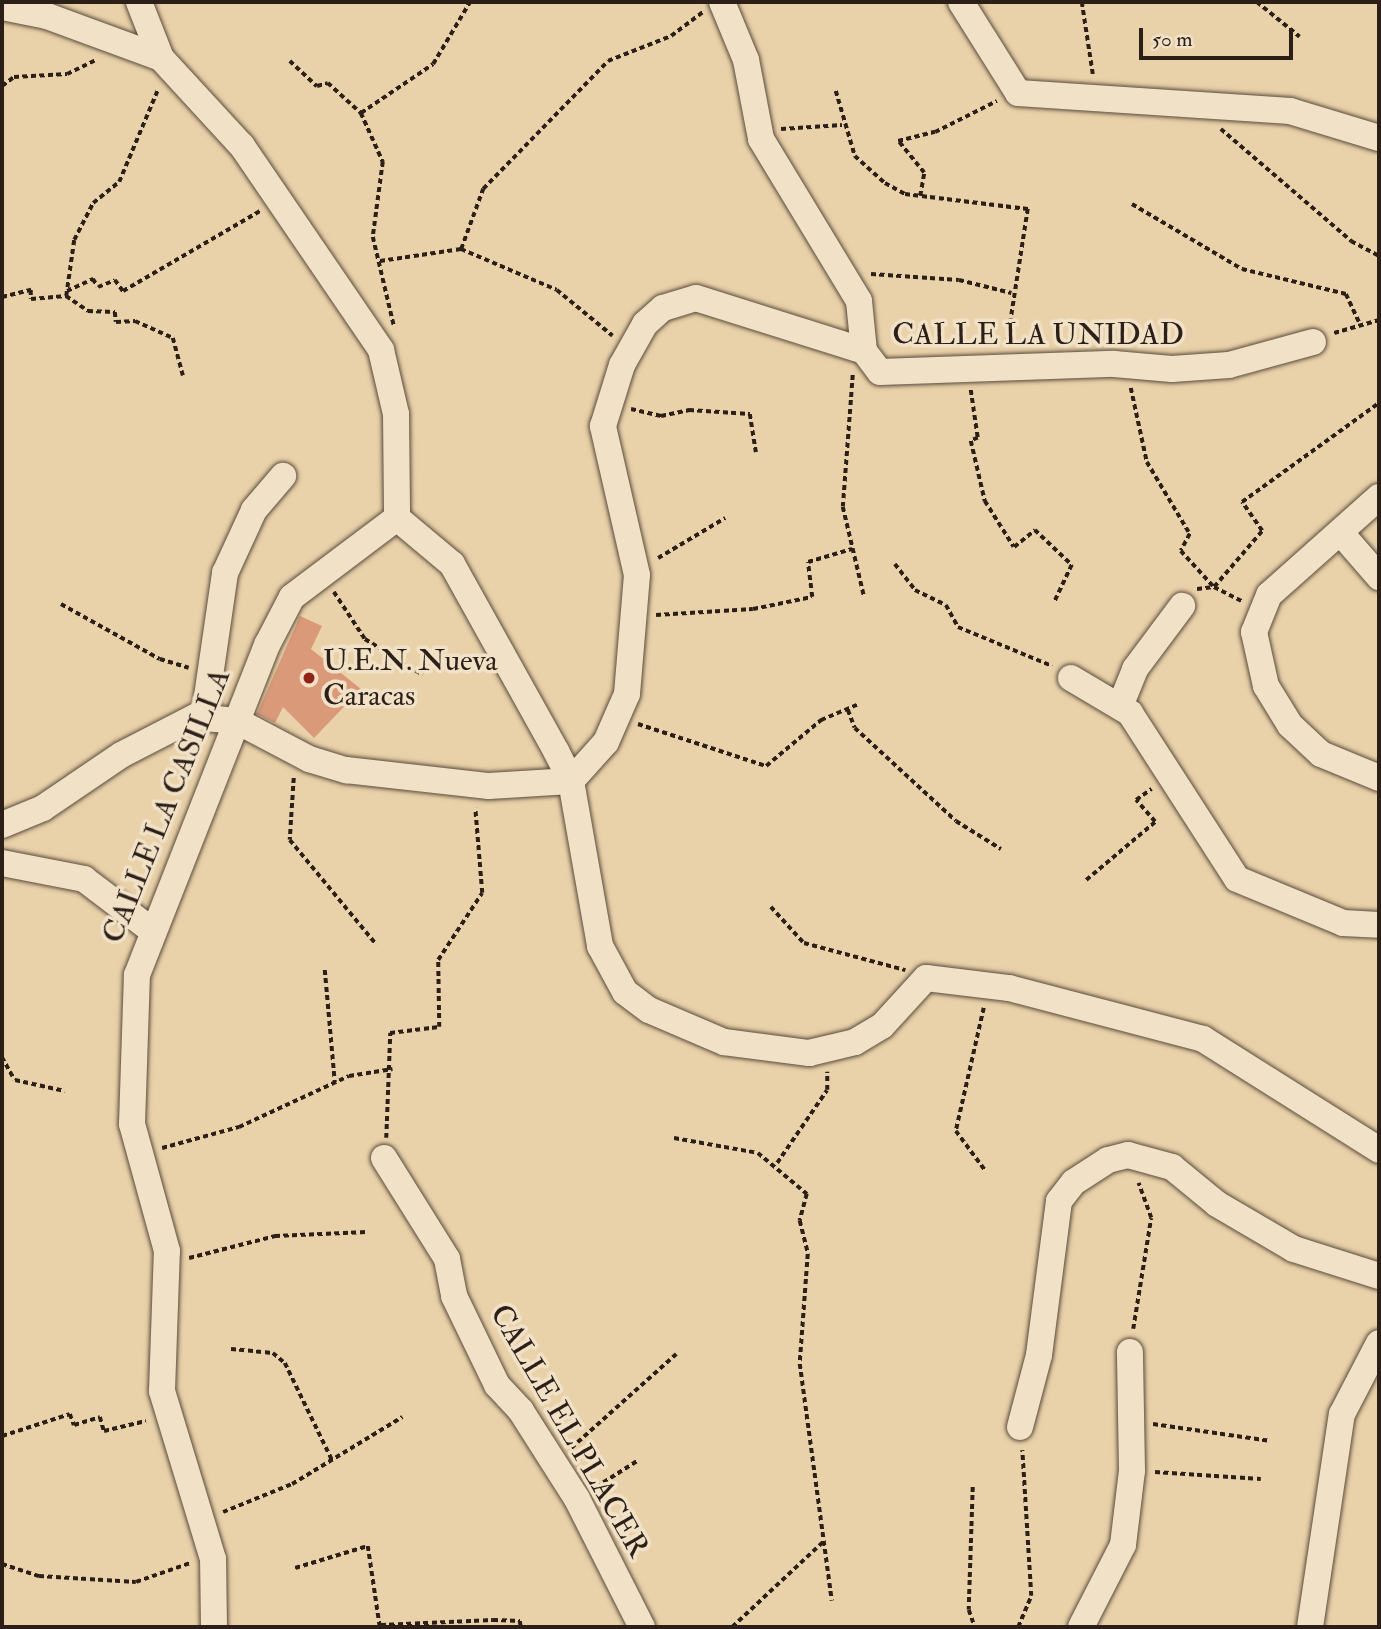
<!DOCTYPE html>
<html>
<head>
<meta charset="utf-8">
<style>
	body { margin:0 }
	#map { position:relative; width:1381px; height:1629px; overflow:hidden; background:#e9d1a9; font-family:"IM FELL Double Pica",serif }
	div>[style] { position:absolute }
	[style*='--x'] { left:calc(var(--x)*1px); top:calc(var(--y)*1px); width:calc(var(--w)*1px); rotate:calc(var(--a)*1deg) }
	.building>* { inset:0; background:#da9a7a }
	.path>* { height:3.5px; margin-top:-1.75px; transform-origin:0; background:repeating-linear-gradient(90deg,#2b1f18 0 5px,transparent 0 8.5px) }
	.roads { filter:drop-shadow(0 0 2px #5a4c3c) drop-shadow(0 0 2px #5a4c3c) }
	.minor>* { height:26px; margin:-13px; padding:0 13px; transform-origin:13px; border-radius:13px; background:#f1e1c7 }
	.dots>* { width:19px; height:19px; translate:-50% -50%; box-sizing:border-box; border:4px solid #f1e1c7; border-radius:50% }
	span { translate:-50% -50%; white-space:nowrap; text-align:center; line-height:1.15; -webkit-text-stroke:7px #f1e1c7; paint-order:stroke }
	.street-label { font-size:30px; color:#2b1f18 }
	.poi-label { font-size:30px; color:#2b1f18 }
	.left { translate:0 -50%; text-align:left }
	.frame { position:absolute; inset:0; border:4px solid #2b1f18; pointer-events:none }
	.scale { position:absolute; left:1139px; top:28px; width:154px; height:32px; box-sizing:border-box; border:4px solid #2b1f18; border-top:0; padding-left:9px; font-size:21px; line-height:24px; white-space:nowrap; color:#2b1f18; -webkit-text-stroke:5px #f1e1c7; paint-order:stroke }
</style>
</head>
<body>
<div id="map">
	<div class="building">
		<i style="clip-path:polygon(300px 616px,322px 626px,311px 649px,361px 689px,314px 738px,283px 707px,275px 723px,257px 714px)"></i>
	</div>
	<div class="path">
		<i style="--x:1082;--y:2;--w:73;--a:81.3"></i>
		<i style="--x:1257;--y:2;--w:55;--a:39.1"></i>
		<i style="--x:290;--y:61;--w:37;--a:43"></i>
		<i style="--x:317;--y:86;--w:11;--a:-15"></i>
		<i style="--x:328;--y:83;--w:45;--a:42.3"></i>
		<i style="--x:361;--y:113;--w:54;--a:65.8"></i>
		<i style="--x:383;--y:162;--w:76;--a:97.6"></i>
		<i style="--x:373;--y:237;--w:91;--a:76.7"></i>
		<i style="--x:2;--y:86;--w:15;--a:-37"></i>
		<i style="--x:14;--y:77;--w:53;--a:-3.2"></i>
		<i style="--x:67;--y:74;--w:32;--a:-26"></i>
		<i style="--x:836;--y:91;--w:68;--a:73.7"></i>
		<i style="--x:855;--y:156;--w:40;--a:42"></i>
		<i style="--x:885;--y:183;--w:23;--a:29"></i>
		<i style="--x:905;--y:194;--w:124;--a:7"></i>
		<i style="--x:1028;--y:209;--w:137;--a:98.8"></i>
		<i style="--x:361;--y:113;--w:87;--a:-34.2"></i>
		<i style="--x:433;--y:64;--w:72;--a:-59.2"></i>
		<i style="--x:781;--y:129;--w:61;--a:-3.8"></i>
		<i style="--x:1221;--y:129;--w:172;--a:40.7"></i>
		<i style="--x:1351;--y:241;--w:32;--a:28"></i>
		<i style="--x:920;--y:196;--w:23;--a:-80"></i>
		<i style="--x:924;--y:173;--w:41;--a:-129.1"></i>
		<i style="--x:898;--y:141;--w:38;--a:-14"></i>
		<i style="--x:935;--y:132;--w:69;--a:-26.6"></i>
		<i style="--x:1132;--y:204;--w:128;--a:30.6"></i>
		<i style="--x:1242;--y:269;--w:107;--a:13.5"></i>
		<i style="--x:1346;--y:294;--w:31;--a:65"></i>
		<i style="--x:461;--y:249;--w:64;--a:-69.9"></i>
		<i style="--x:483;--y:189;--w:179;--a:-45.7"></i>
		<i style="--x:608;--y:61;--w:68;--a:-21.6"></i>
		<i style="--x:671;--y:36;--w:40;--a:-37"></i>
		<i style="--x:380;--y:261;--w:82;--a:-8.4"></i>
		<i style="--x:461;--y:249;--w:104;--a:23.1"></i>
		<i style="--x:557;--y:290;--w:72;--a:39.4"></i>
		<i style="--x:871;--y:274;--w:88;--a:3.9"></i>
		<i style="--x:959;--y:280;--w:54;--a:14"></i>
		<i style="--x:67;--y:291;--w:29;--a:-25"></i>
		<i style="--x:93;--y:279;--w:9;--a:58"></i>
		<i style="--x:98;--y:287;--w:18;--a:-22"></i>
		<i style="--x:115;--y:280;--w:14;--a:54"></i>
		<i style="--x:123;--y:291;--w:159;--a:-30.3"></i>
		<i style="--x:66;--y:296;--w:57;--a:-81.9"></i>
		<i style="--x:74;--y:240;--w:42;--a:-62.8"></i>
		<i style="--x:93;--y:203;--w:33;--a:-39"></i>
		<i style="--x:119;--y:182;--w:101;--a:-67.2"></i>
		<i style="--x:2;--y:297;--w:30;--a:-14"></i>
		<i style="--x:31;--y:290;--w:9;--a:90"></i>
		<i style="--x:31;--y:299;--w:35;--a:-5"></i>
		<i style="--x:66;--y:296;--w:27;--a:34"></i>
		<i style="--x:88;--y:311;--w:27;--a:2"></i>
		<i style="--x:115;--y:312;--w:10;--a:84"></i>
		<i style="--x:116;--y:322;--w:19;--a:-3"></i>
		<i style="--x:135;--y:321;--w:42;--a:24.1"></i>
		<i style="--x:173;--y:338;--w:39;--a:75"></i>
		<i style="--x:1334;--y:333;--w:47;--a:-16.1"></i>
		<i style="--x:853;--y:375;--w:132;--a:94.3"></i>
		<i style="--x:843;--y:507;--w:91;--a:76.7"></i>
		<i style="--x:1131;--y:388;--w:76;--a:77.8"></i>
		<i style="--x:1147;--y:462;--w:84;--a:59.2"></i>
		<i style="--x:1190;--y:534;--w:19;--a:118"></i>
		<i style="--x:1181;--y:551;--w:49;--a:47.5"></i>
		<i style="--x:1214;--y:587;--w:74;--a:-49.4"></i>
		<i style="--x:1262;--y:531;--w:35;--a:-125"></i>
		<i style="--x:1242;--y:502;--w:169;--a:-35.9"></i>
		<i style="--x:971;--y:390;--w:49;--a:81.7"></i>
		<i style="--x:978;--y:438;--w:8;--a:157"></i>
		<i style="--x:971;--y:441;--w:62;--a:76.9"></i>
		<i style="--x:985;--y:501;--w:54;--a:57.8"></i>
		<i style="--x:1014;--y:547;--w:27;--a:-39"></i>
		<i style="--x:1035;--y:530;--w:51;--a:43.4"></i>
		<i style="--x:1072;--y:565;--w:42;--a:115.3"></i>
		<i style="--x:631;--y:409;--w:31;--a:13"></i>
		<i style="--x:661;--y:416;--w:29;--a:-12"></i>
		<i style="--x:689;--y:410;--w:61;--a:3.8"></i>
		<i style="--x:750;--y:414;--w:39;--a:81"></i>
		<i style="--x:658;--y:558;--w:78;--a:-30.8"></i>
		<i style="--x:895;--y:564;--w:33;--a:52"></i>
		<i style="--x:915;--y:590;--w:34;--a:26"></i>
		<i style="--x:946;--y:605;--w:25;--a:61"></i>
		<i style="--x:958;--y:627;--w:102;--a:22.5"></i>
		<i style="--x:1197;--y:589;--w:17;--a:-7"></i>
		<i style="--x:1214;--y:587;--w:31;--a:27"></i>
		<i style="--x:334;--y:592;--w:56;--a:56.6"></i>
		<i style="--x:365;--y:639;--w:68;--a:31.8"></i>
		<i style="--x:61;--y:604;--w:113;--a:29.1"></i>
		<i style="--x:160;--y:659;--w:30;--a:17"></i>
		<i style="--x:656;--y:615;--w:97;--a:-3.5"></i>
		<i style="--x:753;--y:609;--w:60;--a:-11.5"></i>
		<i style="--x:812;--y:597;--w:35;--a:-97"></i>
		<i style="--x:808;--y:562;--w:46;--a:-16.5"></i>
		<i style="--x:848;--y:710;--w:19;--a:69"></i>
		<i style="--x:855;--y:728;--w:137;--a:42.6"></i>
		<i style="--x:956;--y:821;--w:53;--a:31.9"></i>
		<i style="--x:638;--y:724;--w:135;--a:18.2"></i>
		<i style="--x:766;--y:766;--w:72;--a:-39.9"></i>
		<i style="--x:821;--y:720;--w:39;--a:-23"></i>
		<i style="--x:294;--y:778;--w:62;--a:93.7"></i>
		<i style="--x:290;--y:840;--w:136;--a:50.4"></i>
		<i style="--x:1086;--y:880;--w:90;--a:-40"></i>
		<i style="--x:1155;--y:822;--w:29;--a:-131"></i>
		<i style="--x:1136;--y:800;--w:19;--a:-36"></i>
		<i style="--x:771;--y:907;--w:49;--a:47.5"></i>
		<i style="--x:804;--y:943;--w:105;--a:15"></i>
		<i style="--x:325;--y:970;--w:113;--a:84.9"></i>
		<i style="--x:984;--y:1008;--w:126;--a:102.8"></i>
		<i style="--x:956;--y:1131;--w:49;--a:53.4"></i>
		<i style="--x:2;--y:1057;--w:26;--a:61"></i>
		<i style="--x:15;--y:1080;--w:51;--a:12.4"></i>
		<i style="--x:386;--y:1138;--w:105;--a:-87.8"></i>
		<i style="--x:390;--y:1033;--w:49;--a:-7"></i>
		<i style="--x:439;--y:1027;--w:67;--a:-90.9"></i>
		<i style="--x:438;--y:960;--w:80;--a:-56.7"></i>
		<i style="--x:482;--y:893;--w:85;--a:-94.7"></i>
		<i style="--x:674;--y:1138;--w:85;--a:10.1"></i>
		<i style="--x:758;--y:1153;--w:64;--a:39.9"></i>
		<i style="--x:807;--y:1194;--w:28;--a:105"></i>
		<i style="--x:800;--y:1221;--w:34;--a:76"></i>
		<i style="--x:808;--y:1254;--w:110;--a:94.2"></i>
		<i style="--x:800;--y:1364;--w:239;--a:82.3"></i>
		<i style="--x:162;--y:1148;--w:80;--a:-15.3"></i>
		<i style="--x:239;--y:1127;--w:121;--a:-24.9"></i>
		<i style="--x:349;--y:1076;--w:44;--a:-9.2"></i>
		<i style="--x:777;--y:1163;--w:88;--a:-55.6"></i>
		<i style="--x:827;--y:1090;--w:18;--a:-90"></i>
		<i style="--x:189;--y:1258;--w:89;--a:-14.3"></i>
		<i style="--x:275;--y:1236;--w:92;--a:-2.5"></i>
		<i style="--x:1133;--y:1329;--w:112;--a:-80.8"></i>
		<i style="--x:1151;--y:1218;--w:37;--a:-110"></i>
		<i style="--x:231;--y:1349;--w:42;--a:5.4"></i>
		<i style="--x:273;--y:1353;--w:16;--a:40"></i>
		<i style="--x:285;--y:1363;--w:110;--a:64.1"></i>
		<i style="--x:1153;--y:1424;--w:119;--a:8.2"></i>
		<i style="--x:2;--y:1436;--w:71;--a:-17.9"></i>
		<i style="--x:70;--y:1414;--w:12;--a:70"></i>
		<i style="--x:74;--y:1425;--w:27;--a:-17"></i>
		<i style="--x:100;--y:1417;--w:15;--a:74"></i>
		<i style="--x:104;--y:1431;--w:43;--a:-13.4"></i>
		<i style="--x:571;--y:1448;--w:141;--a:-41.8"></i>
		<i style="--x:1155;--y:1472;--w:106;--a:3.8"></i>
		<i style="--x:596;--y:1487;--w:49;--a:-32.4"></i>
		<i style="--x:973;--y:1487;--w:123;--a:91.9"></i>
		<i style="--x:969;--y:1610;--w:18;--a:71"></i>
		<i style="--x:223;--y:1512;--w:74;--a:-22.1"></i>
		<i style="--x:292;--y:1484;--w:129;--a:-31.3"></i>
		<i style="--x:2;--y:1564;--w:39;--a:18"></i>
		<i style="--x:39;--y:1576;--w:97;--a:3.5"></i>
		<i style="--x:136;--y:1582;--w:57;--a:-19.4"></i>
		<i style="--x:295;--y:1568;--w:76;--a:-16.8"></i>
		<i style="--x:368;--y:1546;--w:82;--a:81.6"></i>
		<i style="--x:381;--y:1625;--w:112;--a:-2.6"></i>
		<i style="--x:493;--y:1620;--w:27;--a:2"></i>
		<i style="--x:520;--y:1621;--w:6;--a:81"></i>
		<i style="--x:732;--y:1627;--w:126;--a:-43.1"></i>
		<i style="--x:1018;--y:1627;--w:34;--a:-67"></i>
		<i style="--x:1031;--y:1596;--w:146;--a:-93.5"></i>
	</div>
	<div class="roads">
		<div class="minor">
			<i style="--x:139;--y:2;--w:60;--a:68.6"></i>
			<i style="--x:161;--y:58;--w:120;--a:47.4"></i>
			<i style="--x:242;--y:146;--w:247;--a:55.7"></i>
			<i style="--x:381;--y:350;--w:66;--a:76.8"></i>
			<i style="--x:396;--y:414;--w:104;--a:89.4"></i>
			<i style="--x:722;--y:2;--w:63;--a:67.5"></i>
			<i style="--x:746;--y:60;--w:80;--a:79.2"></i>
			<i style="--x:761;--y:139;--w:189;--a:58.8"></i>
			<i style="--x:859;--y:301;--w:50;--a:84.3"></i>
			<i style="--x:961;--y:2;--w:107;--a:57.9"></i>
			<i style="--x:1018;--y:93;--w:273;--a:3.8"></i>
			<i style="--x:1290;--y:111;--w:93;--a:16.9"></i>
			<i style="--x:2;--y:7;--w:46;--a:11.3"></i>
			<i style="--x:47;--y:16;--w:121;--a:20.2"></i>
			<i style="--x:1379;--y:497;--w:147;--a:138.3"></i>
			<i style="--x:1269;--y:595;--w:40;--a:112"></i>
			<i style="--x:1254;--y:632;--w:55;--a:77.5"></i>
			<i style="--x:1266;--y:686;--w:46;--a:58.4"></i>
			<i style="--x:1290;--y:725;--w:42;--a:43.1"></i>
			<i style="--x:1321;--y:754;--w:63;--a:22.5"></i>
			<i style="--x:397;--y:518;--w:72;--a:39.9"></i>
			<i style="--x:452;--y:564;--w:214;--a:60.9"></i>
			<i style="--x:556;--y:751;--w:34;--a:63"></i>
			<i style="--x:571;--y:781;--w:168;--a:80"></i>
			<i style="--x:600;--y:946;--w:52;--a:61.5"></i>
			<i style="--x:625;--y:992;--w:30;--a:37"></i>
			<i style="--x:649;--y:1010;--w:82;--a:23.1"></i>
			<i style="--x:724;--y:1042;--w:86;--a:7.4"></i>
			<i style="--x:809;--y:1053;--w:47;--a:-13.4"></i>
			<i style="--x:855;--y:1042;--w:31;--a:-31"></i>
			<i style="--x:882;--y:1026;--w:65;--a:-47.5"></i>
			<i style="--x:926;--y:978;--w:84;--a:6.9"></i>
			<i style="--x:1009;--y:988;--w:201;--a:14.7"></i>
			<i style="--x:1203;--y:1039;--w:208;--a:32.2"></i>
			<i style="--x:1340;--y:532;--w:60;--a:49.1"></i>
			<i style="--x:1071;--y:678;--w:69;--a:30.7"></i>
			<i style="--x:1130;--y:713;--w:197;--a:57.2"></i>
			<i style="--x:1237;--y:879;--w:115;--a:22.5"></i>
			<i style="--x:1343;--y:923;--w:36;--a:3"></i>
			<i style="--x:1121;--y:704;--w:38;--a:-68"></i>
			<i style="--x:1135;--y:669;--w:79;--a:-53.3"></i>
			<i style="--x:204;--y:717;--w:146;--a:-81.7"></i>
			<i style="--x:225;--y:573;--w:69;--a:-65.3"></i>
			<i style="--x:254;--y:510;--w:45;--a:-49.5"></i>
			<i style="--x:571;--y:781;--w:52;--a:-48.1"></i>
			<i style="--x:606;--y:742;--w:52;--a:-66.4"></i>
			<i style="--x:627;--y:694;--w:119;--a:-85.2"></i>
			<i style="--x:637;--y:575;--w:153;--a:-102.9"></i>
			<i style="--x:603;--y:426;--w:64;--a:-72.7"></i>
			<i style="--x:622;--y:365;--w:47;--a:-60.7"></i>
			<i style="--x:645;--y:324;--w:24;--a:-42"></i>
			<i style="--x:663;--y:308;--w:34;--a:-17"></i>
			<i style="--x:696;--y:298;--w:176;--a:17.5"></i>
			<i style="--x:864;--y:351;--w:26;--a:53"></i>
			<i style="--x:880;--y:372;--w:234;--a:-2"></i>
			<i style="--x:1114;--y:364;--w:58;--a:4.9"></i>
			<i style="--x:1172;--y:369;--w:57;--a:-4"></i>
			<i style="--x:1229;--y:365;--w:87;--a:-15.3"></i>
			<i style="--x:2;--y:825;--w:44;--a:-22.5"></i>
			<i style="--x:43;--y:808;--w:94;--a:-34.2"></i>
			<i style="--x:121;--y:755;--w:83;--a:-27.2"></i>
			<i style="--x:195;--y:717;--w:42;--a:5.4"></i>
			<i style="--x:237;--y:721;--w:81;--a:27.8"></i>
			<i style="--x:309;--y:759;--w:39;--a:17"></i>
			<i style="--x:346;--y:770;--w:144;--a:6.4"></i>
			<i style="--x:489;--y:786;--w:82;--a:-3.5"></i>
			<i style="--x:2;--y:863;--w:84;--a:11"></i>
			<i style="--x:84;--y:879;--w:83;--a:37.1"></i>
			<i style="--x:384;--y:1158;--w:119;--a:58"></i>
			<i style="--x:447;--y:1259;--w:38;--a:79"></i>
			<i style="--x:454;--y:1296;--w:99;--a:64.2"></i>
			<i style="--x:497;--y:1385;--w:35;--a:47"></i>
			<i style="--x:521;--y:1411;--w:104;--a:57.5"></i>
			<i style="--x:577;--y:1499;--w:144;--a:63.1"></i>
			<i style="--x:1020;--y:1427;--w:74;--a:-75.2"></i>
			<i style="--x:1039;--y:1355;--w:155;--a:-82.6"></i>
			<i style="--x:1059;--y:1201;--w:24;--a:-52"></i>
			<i style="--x:1074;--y:1182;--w:40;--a:-32.9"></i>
			<i style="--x:1108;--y:1160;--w:21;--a:-14"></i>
			<i style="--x:1128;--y:1155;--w:46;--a:15.3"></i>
			<i style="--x:1172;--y:1167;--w:58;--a:39.4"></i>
			<i style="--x:1217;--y:1204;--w:89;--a:30.3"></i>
			<i style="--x:1294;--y:1249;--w:89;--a:17.6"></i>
			<i style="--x:214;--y:1627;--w:68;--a:-90.8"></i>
			<i style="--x:213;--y:1559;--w:176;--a:-106.9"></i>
			<i style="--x:162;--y:1391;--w:140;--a:-88"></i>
			<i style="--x:167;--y:1251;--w:132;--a:-105.4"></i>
			<i style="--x:132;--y:1124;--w:149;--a:-88.1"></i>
			<i style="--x:137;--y:975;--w:355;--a:-68.5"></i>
			<i style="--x:267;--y:645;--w:54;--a:-62.5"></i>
			<i style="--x:292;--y:597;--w:131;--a:-37"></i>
			<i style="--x:1081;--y:1627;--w:92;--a:-62.9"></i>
			<i style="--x:1123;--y:1545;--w:75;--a:-83.1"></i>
			<i style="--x:1132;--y:1471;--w:119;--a:-91"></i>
			<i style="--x:1310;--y:1627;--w:215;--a:-81.5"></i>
			<i style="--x:1342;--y:1414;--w:80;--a:-62.5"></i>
		</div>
	</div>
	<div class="dots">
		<i style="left:309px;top:678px;background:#8f2418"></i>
	</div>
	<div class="street-label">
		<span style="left:1038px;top:335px">CALLE LA UNIDAD</span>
		<span style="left:167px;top:806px;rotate:-68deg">CALLE LA CASILLA</span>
		<span style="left:569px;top:1431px;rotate:60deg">CALLE EL PLACER</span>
	</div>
	<div class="poi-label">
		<span class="left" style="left:323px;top:678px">U.E.N. Nueva<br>Caracas</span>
	</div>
	<div class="frame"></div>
	<div class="scale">50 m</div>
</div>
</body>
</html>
